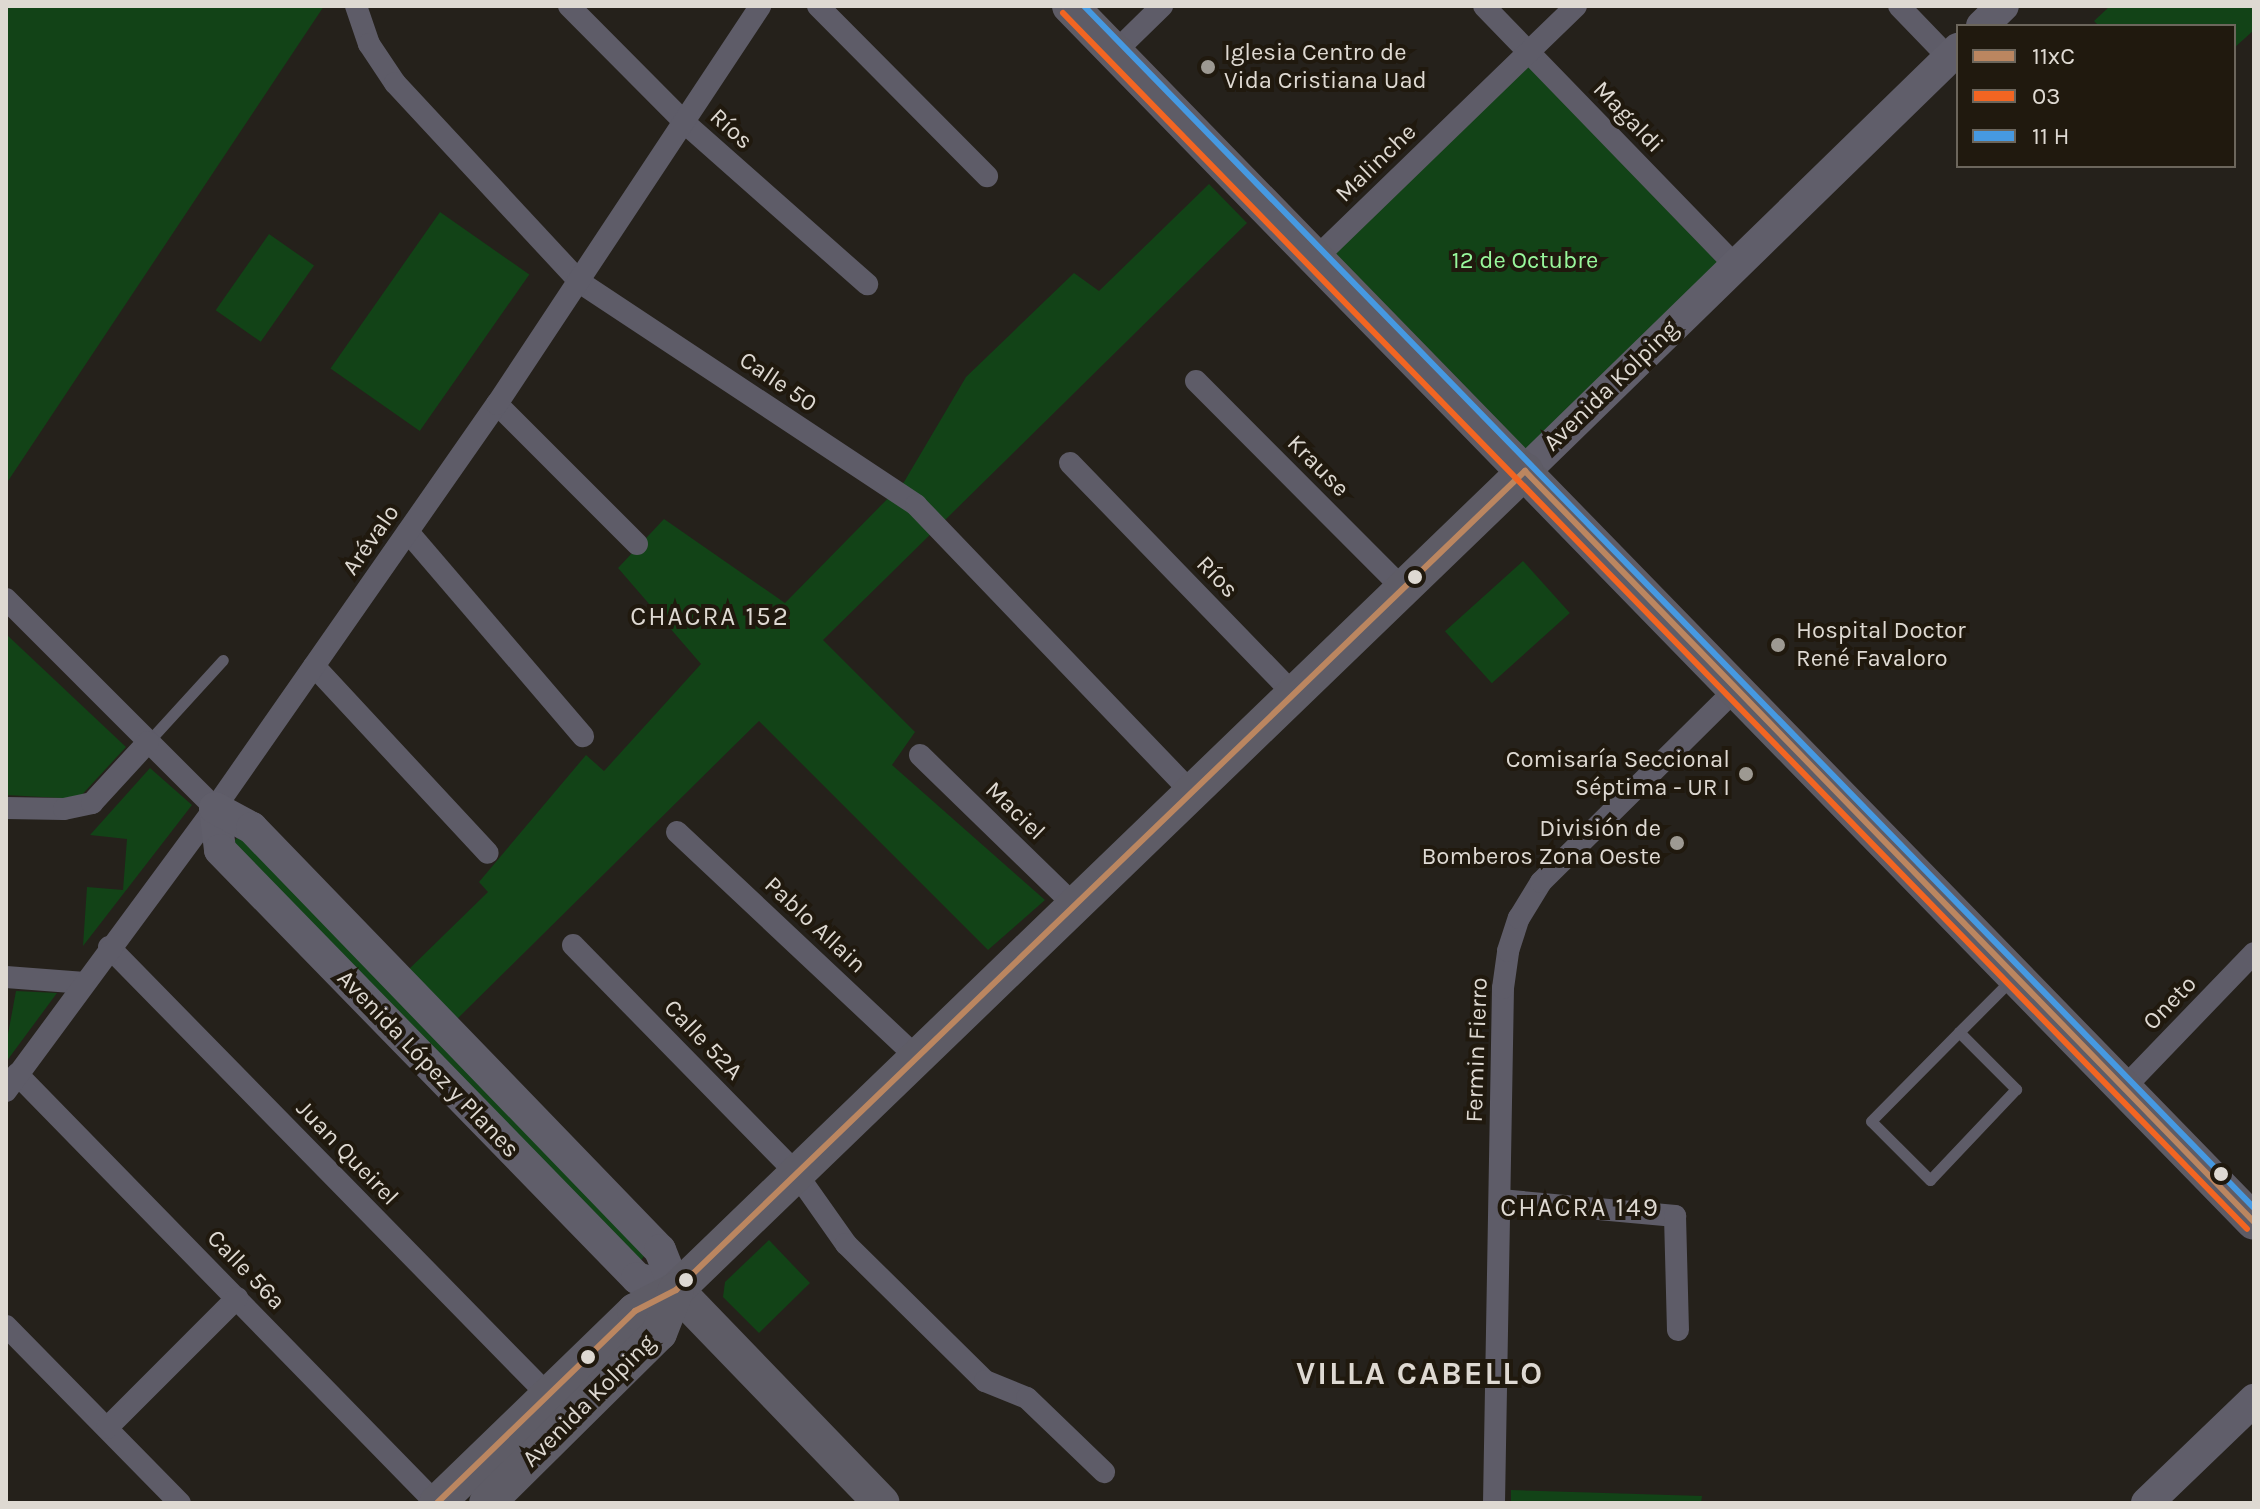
<!DOCTYPE html>
<html>
<head>
<meta charset="utf-8">
<style>
	body { margin:0 }
	#map { position:relative; width:2260px; height:1509px; overflow:hidden; background:#25211b; font-family:Karla,sans-serif }
	div>[style] { position:absolute }
	[style*='--x'] { left:calc(var(--x)*1px); top:calc(var(--y)*1px); width:calc(var(--w)*1px); rotate:calc(var(--a)*1deg) }
	.green>* { inset:0; background:#124317; transform-origin:0 0 }
	.service>* { height:11px; margin:-5.5px; padding:0 5.5px; transform-origin:5.5px; border-radius:5.5px; background:#5e5c68 }
	.minor>* { height:22px; margin:-11px; padding:0 11px; transform-origin:11px; border-radius:11px; background:#5e5c68 }
	.secondary>* { height:32px; margin:-16px; padding:0 16px; transform-origin:16px; border-radius:16px; background:#605e6a }
	.primary>* { height:36px; margin:-18px; padding:0 18px; transform-origin:18px; border-radius:18px; background:#5e5c66 }
	.bus-1>* { height:6px; margin:-3px; padding:0 3px; transform-origin:3px; border-radius:3px; background:#bb8660 }
	.bus-2>* { height:6px; margin:-3px; padding:0 3px; transform-origin:3px; border-radius:3px; background:#f26522 }
	.bus-3>* { height:6px; margin:-3px; padding:0 3px; transform-origin:3px; border-radius:3px; background:#4699e1 }
	.dots>* { width:22px; height:22px; translate:-50% -50%; box-sizing:border-box; border:4px solid #20190e; border-radius:50% }
	span { translate:-50% -50%; white-space:nowrap; text-align:center; line-height:1.15; -webkit-text-stroke:8px #20190e; paint-order:stroke }
	.poi-label { font-size:24px; color:#ded9d2 }
	.left { translate:0 -50%; text-align:left }
	.right { translate:-100% -50%; text-align:right }
	.street-label { font-size:24px; color:#ded9d2 }
	.park-label { font-size:24px; color:#98f89c }
	.neighbourhood-label { font-size:26px; color:#ded9d2; letter-spacing:2px }
	.district-label { font-size:32px; color:#ded9d2; font-weight:700; letter-spacing:2px }
	.frame { position:absolute; inset:0; border:8px solid #ded9d2; pointer-events:none }
	.legend { position:absolute; left:1956px; top:24px; width:280px; height:144px; box-sizing:border-box; background:#20190e; border:2px solid #6c665c; margin:0; padding:10px 14px; list-style:none; font-size:24px; color:#ded9d2 }
	.legend li { display:flex; align-items:center; gap:16px; height:40px }
	.legend b { width:40px; border:2px solid #6c665c }
</style>
</head>
<body>
<div id="map">
	<div class="green">
		<i style="clip-path:polygon(6px 6px,324px 6px,6px 484px)"></i>
		<i style="clip-path:polygon(2110px 6px,2254px 6px,2254px 30px,2234px 48px,2234px 26px,2099px 26px,2094px 21px)"></i>
		<i style="left:1529px;top:52px;width:296px;height:296px;rotate:46deg"></i>
		<i style="clip-path:polygon(1209px 184px,1247px 223px,823px 640px,915px 732px,892px 765px,1045px 900px,988px 950px,759px 721px,454px 1022px,405px 973px,488px 892px,479px 882px,586px 755px,604px 771px,701px 664px,618px 568px,664px 519px,785px 603px,904px 482px,966px 377px,1074px 273px,1099px 291px)"></i>
		<i style="left:440px;top:212px;width:109px;height:191px;rotate:35deg"></i>
		<i style="left:269px;top:234px;width:55px;height:93px;rotate:35deg"></i>
		<i style="left:1523px;top:561px;width:70px;height:105px;rotate:48deg"></i>
		<i style="clip-path:polygon(6px 634px,126px 747px,78px 799px,6px 795px)"></i>
		<i style="clip-path:polygon(150px 768px,192px 805px,83px 946px,87px 887px,123px 890px,127px 839px,90px 835px)"></i>
		<i style="clip-path:polygon(239px 836px,646px 1253px,637px 1266px,230px 845px)"></i>
		<i style="clip-path:polygon(16px 991px,57px 993px,6px 1062px,6px 1045px)"></i>
		<i style="clip-path:polygon(769px 1240px,810px 1283px,759px 1333px,723px 1297px,725px 1282px)"></i>
		<i style="clip-path:polygon(1511px 1490px,1702px 1496px,1701px 1503px,1511px 1503px)"></i>
	</div>
	<div class="service">
		<i style="--x:148;--y:742;--w:111;--a:-47.6"></i>
		<i style="--x:1959;--y:1032;--w:81;--a:45"></i>
		<i style="--x:2016;--y:1089;--w:125;--a:133.4"></i>
		<i style="--x:1930;--y:1180;--w:83;--a:-135"></i>
		<i style="--x:1871;--y:1121;--w:125;--a:-45.3"></i>
		<i style="--x:1959;--y:1032;--w:75;--a:-45"></i>
	</div>
	<div class="minor">
		<i style="--x:356;--y:6;--w:40;--a:71.1"></i>
		<i style="--x:369;--y:44;--w:47;--a:56.3"></i>
		<i style="--x:395;--y:83;--w:273;--a:47.1"></i>
		<i style="--x:581;--y:283;--w:402;--a:33.5"></i>
		<i style="--x:916;--y:505;--w:397;--a:46.2"></i>
		<i style="--x:569;--y:6;--w:166;--a:45.2"></i>
		<i style="--x:686;--y:124;--w:242;--a:41.5"></i>
		<i style="--x:818;--y:6;--w:240;--a:45.2"></i>
		<i style="--x:1484;--y:6;--w:361;--a:45.9"></i>
		<i style="--x:1899;--y:6;--w:72;--a:46.1"></i>
		<i style="--x:1115;--y:52;--w:66;--a:-44.4"></i>
		<i style="--x:1316;--y:258;--w:362;--a:-44.1"></i>
		<i style="--x:1196;--y:381;--w:292;--a:45.1"></i>
		<i style="--x:497;--y:404;--w:198;--a:45"></i>
		<i style="--x:1070;--y:463;--w:320;--a:45.9"></i>
		<i style="--x:408;--y:532;--w:269;--a:49.4"></i>
		<i style="--x:6;--y:599;--w:296;--a:45"></i>
		<i style="--x:314;--y:666;--w:255;--a:47.1"></i>
		<i style="--x:920;--y:755;--w:215;--a:44.2"></i>
		<i style="--x:6;--y:808;--w:58;--a:1"></i>
		<i style="--x:64;--y:809;--w:29;--a:-12"></i>
		<i style="--x:92;--y:803;--w:83;--a:-47.4"></i>
		<i style="--x:677;--y:832;--w:329;--a:43.2"></i>
		<i style="--x:573;--y:945;--w:319;--a:45.6"></i>
		<i style="--x:796;--y:1173;--w:87;--a:54.8"></i>
		<i style="--x:846;--y:1244;--w:195;--a:44.6"></i>
		<i style="--x:985;--y:1381;--w:45;--a:22"></i>
		<i style="--x:1027;--y:1398;--w:107;--a:43.9"></i>
		<i style="--x:109;--y:947;--w:627;--a:45.58"></i>
		<i style="--x:6;--y:977;--w:79;--a:4.3"></i>
		<i style="--x:17;--y:1074;--w:600;--a:45.68"></i>
		<i style="--x:2124;--y:1088;--w:187;--a:-46.1"></i>
		<i style="--x:6;--y:1091;--w:352;--a:-53.6"></i>
		<i style="--x:215;--y:808;--w:493;--a:-55.1"></i>
		<i style="--x:497;--y:404;--w:477;--a:-56.5"></i>
		<i style="--x:1500;--y:1200;--w:176;--a:5.2"></i>
		<i style="--x:1675;--y:1216;--w:114;--a:88.5"></i>
		<i style="--x:6;--y:1326;--w:248;--a:45.5"></i>
		<i style="--x:107;--y:1428;--w:184;--a:-45"></i>
		<i style="--x:1494;--y:1503;--w:515;--a:-89"></i>
		<i style="--x:1503;--y:988;--w:37;--a:-82"></i>
		<i style="--x:1508;--y:951;--w:35;--a:-72"></i>
		<i style="--x:1519;--y:918;--w:42;--a:-58.6"></i>
		<i style="--x:1541;--y:882;--w:274;--a:-44.7"></i>
	</div>
	<div class="secondary">
		<i style="--x:1982;--y:26;--w:29;--a:-44"></i>
		<i style="--x:1525;--y:471;--w:605;--a:-44.26"></i>
		<i style="--x:215;--y:808;--w:42;--a:83.2"></i>
		<i style="--x:220;--y:850;--w:598;--a:45.75"></i>
		<i style="--x:637;--y:1278;--w:41;--a:17.1"></i>
		<i style="--x:215;--y:808;--w:42;--a:28.4"></i>
		<i style="--x:252;--y:828;--w:587;--a:45.97"></i>
		<i style="--x:660;--y:1250;--w:43;--a:68.2"></i>
		<i style="--x:2147;--y:1503;--w:149;--a:-43.9"></i>
	</div>
	<div class="primary">
		<i style="--x:1070;--y:6;--w:1697;--a:45.76"></i>
		<i style="--x:676;--y:1290;--w:296;--a:46"></i>
		<i style="--x:437;--y:1503;--w:276;--a:-44.1"></i>
		<i style="--x:635;--y:1311;--w:46;--a:-27.1"></i>
		<i style="--x:676;--y:1290;--w:1180;--a:-43.97"></i>
		<i style="--x:487;--y:1503;--w:242;--a:-44.7"></i>
		<i style="--x:659;--y:1333;--w:46;--a:-68.4"></i>
	</div>
	<div class="bus-1">
		<i style="--x:1525;--y:471;--w:1047;--a:45.85"></i>
		<i style="--x:437;--y:1503;--w:276;--a:-44.1"></i>
		<i style="--x:635;--y:1311;--w:46;--a:-27.1"></i>
		<i style="--x:676;--y:1290;--w:1180;--a:-43.97"></i>
	</div>
	<div class="bus-2">
		<i style="--x:1063;--y:13;--w:1697;--a:45.76"></i>
	</div>
	<div class="bus-3">
		<i style="--x:1084;--y:6;--w:1677;--a:45.77"></i>
	</div>
	<div class="dots">
		<i style="left:1208px;top:67px;background:#9d9992"></i>
		<i style="left:1415px;top:577px;background:#ded9d2"></i>
		<i style="left:1778px;top:645px;background:#9d9992"></i>
		<i style="left:1746px;top:774px;background:#9d9992"></i>
		<i style="left:1677px;top:843px;background:#9d9992"></i>
		<i style="left:2221px;top:1174px;background:#ded9d2"></i>
		<i style="left:686px;top:1280px;background:#ded9d2"></i>
		<i style="left:588px;top:1357px;background:#ded9d2"></i>
	</div>
	<div class="poi-label">
		<span class="left" style="left:1224px;top:67px">Iglesia Centro de<br>Vida Cristiana Uad</span>
		<span class="left" style="left:1796px;top:645px">Hospital Doctor<br>René Favaloro</span>
		<span class="right" style="left:1730px;top:774px">Comisaría Seccional<br>Séptima - UR I</span>
		<span class="right" style="left:1661px;top:843px">División de<br>Bomberos Zona Oeste</span>
	</div>
	<div class="street-label">
		<span style="left:1628px;top:117px;rotate:46deg">Magaldi</span>
		<span style="left:731px;top:129px;rotate:42deg">Ríos</span>
		<span style="left:1376px;top:163px;rotate:-44deg">Malinche</span>
		<span style="left:778px;top:382px;rotate:34deg">Calle 50</span>
		<span style="left:1611px;top:386px;rotate:-44deg">Avenida Kolping</span>
		<span style="left:1318px;top:466px;rotate:45deg">Krause</span>
		<span style="left:371px;top:540px;rotate:-55deg">Arévalo</span>
		<span style="left:1217px;top:577px;rotate:46deg">Ríos</span>
		<span style="left:1015px;top:811px;rotate:44deg">Maciel</span>
		<span style="left:815px;top:925px;rotate:43deg">Pablo Allain</span>
		<span style="left:2170px;top:1003px;rotate:-46deg">Oneto</span>
		<span style="left:703px;top:1040px;rotate:46deg">Calle 52A</span>
		<span style="left:1477px;top:1050px;rotate:-88deg">Fermin Fierro</span>
		<span style="left:428px;top:1064px;rotate:46deg">Avenida López y Planes</span>
		<span style="left:347px;top:1153px;rotate:46deg">Juan Queirel</span>
		<span style="left:246px;top:1270px;rotate:46deg">Calle 56a</span>
		<span style="left:589px;top:1401px;rotate:-45deg">Avenida Kolping</span>
	</div>
	<div class="park-label">
		<span style="left:1525px;top:261px">12 de Octubre</span>
	</div>
	<div class="neighbourhood-label">
		<span style="left:710px;top:617px">CHACRA 152</span>
		<span style="left:1580px;top:1208px">CHACRA 149</span>
	</div>
	<div class="district-label">
		<span style="left:1420px;top:1374px">VILLA CABELLO</span>
	</div>
	<div class="frame"></div>
	<ul class="legend">
	<li><b style="height:10px;background:#bb8660"></b>11xC</li>
	<li><b style="height:10px;background:#f26522"></b>03</li>
	<li><b style="height:10px;background:#4699e1"></b>11 H</li>
	</ul>
</div>
</body>
</html>
